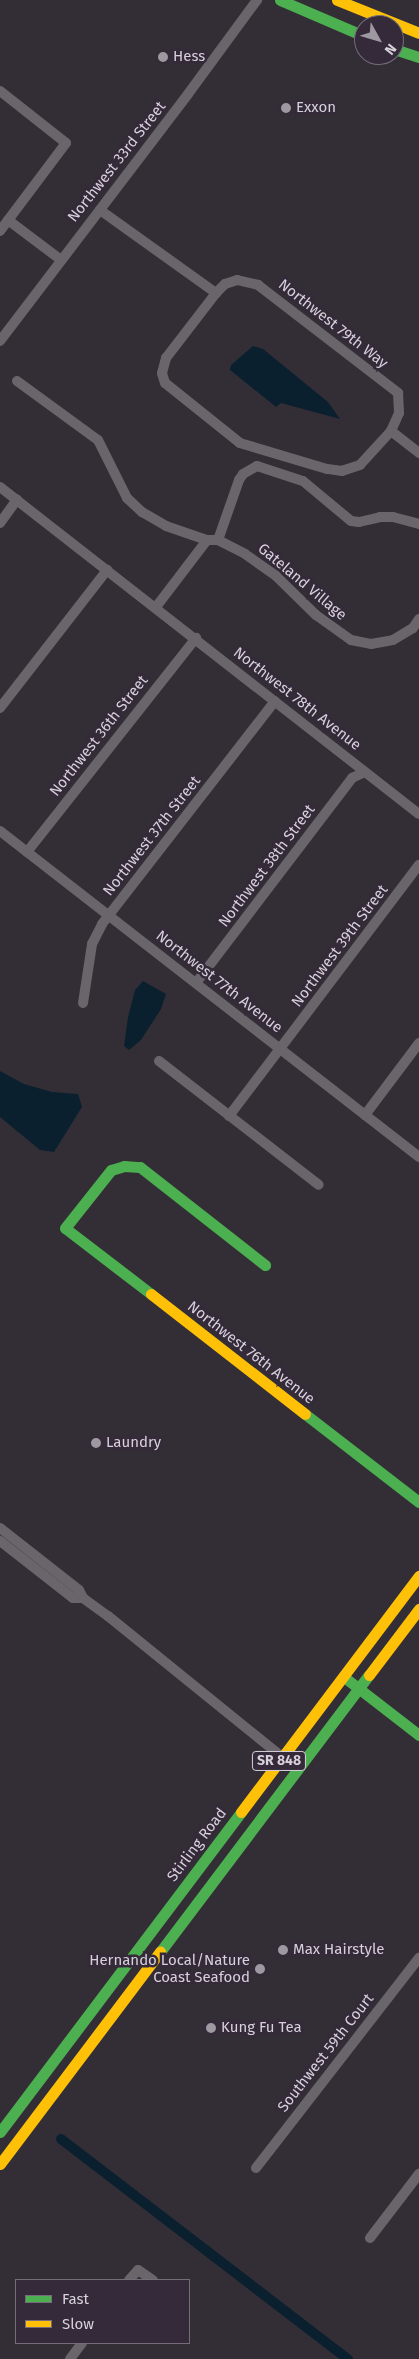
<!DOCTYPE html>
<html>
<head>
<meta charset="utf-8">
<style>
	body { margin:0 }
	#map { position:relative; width:419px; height:2359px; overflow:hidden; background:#332e36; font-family:"Fira Sans",sans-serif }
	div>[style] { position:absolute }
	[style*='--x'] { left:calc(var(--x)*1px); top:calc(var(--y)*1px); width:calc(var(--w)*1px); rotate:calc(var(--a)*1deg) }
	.water>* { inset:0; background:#0b202f }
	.canal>* { height:10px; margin:-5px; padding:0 5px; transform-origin:5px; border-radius:5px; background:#0b202f }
	.street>* { height:10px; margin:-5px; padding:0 5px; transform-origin:5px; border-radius:5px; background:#69656b }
	.fast>* { height:11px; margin:-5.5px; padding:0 5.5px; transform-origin:5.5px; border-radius:5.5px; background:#4caf50 }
	.slow>* { height:11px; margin:-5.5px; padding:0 5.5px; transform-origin:5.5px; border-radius:5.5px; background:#ffc107 }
	.dots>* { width:14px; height:14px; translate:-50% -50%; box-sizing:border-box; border:2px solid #342a39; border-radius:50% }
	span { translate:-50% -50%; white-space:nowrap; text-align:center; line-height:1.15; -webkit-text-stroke:5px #342a39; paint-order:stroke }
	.shield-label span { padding:1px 4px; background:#342a39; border:1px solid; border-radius:4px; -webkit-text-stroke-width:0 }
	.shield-label { font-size:14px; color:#d7d1db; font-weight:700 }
	.poi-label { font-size:15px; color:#d7d1db }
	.left { translate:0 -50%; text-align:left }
	.right { translate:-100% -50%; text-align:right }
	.street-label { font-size:15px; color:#d7d1db }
	.legend { position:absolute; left:15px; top:2279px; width:175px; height:65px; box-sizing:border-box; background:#342a39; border:1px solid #756d7a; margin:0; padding:6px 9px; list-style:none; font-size:15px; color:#d7d1db }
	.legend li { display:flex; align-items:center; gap:10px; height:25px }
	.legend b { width:25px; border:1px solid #756d7a }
	.north { position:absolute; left:354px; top:15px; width:50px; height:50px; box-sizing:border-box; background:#342a39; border:1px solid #756d7a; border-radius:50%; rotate:129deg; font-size:14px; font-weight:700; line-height:20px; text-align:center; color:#d7d1db }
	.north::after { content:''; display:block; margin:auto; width:18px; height:22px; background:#9e98a1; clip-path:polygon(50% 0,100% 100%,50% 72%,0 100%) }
</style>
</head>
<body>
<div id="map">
	<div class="water">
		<i style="clip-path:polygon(253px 346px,263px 349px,328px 402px,340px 419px,281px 403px,276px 407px,230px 370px,231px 365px)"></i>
		<i style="clip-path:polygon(143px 981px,166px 994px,161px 1009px,141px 1040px,129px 1050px,124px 1046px,128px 1017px,135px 990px)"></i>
		<i style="clip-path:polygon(0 1071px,24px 1084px,52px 1092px,78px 1094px,82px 1107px,54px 1152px,40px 1150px,0 1117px)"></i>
	</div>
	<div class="canal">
		<i style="--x:61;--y:2139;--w:362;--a:37.5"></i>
	</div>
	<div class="street">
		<i style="--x:0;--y:91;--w:84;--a:38.2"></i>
		<i style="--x:66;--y:143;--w:110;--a:126.9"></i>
		<i style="--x:100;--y:210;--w:143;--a:35.6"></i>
		<i style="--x:8;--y:220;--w:66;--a:37"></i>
		<i style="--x:237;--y:280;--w:22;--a:13"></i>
		<i style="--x:258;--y:285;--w:177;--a:37.6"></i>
		<i style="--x:398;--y:393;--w:20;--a:87"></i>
		<i style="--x:399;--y:413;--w:20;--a:114"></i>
		<i style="--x:391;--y:431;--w:46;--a:132.4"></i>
		<i style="--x:360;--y:465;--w:19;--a:162"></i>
		<i style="--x:342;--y:471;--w:15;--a:-172"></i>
		<i style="--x:327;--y:469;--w:91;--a:-163.4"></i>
		<i style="--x:240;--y:443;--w:96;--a:-141.3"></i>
		<i style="--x:165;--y:383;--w:10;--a:-107"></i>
		<i style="--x:162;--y:373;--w:16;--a:-75"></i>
		<i style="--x:166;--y:358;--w:82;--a:-52.4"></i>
		<i style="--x:216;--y:293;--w:13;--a:-45"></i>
		<i style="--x:225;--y:284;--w:13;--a:-18"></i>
		<i style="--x:0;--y:341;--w:310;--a:-52.7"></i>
		<i style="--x:188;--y:94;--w:117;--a:-53.7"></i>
		<i style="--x:17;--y:381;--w:100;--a:36.1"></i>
		<i style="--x:98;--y:440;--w:65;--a:63.4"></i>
		<i style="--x:127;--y:498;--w:21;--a:43"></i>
		<i style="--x:142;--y:512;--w:28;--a:30"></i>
		<i style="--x:166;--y:526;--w:43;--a:18.9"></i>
		<i style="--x:207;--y:540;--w:11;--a:0"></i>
		<i style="--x:218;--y:540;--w:30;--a:27"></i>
		<i style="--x:245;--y:554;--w:38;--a:35"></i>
		<i style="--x:276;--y:576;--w:56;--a:44.3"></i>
		<i style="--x:316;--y:615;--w:43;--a:35.5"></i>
		<i style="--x:351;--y:640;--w:20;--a:11"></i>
		<i style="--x:371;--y:644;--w:22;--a:-10"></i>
		<i style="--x:393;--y:640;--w:23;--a:-31"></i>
		<i style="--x:413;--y:628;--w:11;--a:-56"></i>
		<i style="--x:391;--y:431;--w:36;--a:38"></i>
		<i style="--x:0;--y:487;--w:531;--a:37.97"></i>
		<i style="--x:0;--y:523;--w:29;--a:-54"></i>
		<i style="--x:218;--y:540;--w:64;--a:-70.7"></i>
		<i style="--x:239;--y:480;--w:7;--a:-56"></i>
		<i style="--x:243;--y:474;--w:16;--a:-30"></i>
		<i style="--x:257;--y:466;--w:48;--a:18.1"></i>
		<i style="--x:303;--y:481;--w:62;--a:39.8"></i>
		<i style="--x:351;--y:521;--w:8;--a:7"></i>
		<i style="--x:359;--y:522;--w:22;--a:-13"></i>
		<i style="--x:380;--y:517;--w:13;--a:0"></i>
		<i style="--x:393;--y:517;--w:27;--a:15"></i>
		<i style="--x:156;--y:607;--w:84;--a:-52.7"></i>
		<i style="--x:0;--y:708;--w:175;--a:-52.2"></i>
		<i style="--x:0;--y:831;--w:531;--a:37.88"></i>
		<i style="--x:27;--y:852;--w:273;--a:-51.7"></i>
		<i style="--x:196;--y:983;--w:258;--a:-52.7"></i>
		<i style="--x:352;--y:778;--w:14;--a:-25"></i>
		<i style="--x:83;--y:1003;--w:60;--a:-81.3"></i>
		<i style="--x:92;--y:944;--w:22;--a:-63"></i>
		<i style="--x:102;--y:924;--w:282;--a:-52.2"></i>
		<i style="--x:159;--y:1061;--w:202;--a:37.8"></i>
		<i style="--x:365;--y:1115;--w:90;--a:-53.1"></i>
		<i style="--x:229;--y:1116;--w:315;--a:-52.9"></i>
		<i style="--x:0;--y:1528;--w:100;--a:38.1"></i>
		<i style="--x:79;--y:1590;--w:9;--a:63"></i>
		<i style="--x:83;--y:1598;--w:10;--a:180"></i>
		<i style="--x:73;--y:1598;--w:93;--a:-142"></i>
		<i style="--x:83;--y:1598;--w:31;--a:36"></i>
		<i style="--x:108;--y:1616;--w:224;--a:39"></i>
		<i style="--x:256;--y:2168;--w:266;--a:-52.2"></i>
		<i style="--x:370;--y:2238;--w:81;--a:-52.6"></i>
		<i style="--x:129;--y:2280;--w:13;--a:-48"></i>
		<i style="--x:138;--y:2270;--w:18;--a:34"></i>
		<i style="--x:70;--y:2359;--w:20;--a:-53"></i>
	</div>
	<div class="fast">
		<i style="--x:280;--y:0;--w:91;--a:23.2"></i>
		<i style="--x:394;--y:49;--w:26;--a:18"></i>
		<i style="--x:151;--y:1294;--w:108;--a:-142.5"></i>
		<i style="--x:65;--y:1228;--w:74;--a:-51.6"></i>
		<i style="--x:111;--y:1170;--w:14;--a:-17"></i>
		<i style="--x:124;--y:1166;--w:16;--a:4"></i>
		<i style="--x:140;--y:1167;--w:159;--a:38.1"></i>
		<i style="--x:305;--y:1414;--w:144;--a:37.7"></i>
		<i style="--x:344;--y:1677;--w:95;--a:37.7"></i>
		<i style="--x:160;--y:1952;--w:347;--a:-53"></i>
		<i style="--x:0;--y:2132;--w:401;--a:-53"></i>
	</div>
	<div class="slow">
		<i style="--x:337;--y:0;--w:88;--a:21.9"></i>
		<i style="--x:151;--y:1294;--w:195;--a:37.9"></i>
		<i style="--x:369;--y:1675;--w:83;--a:-52.9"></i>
		<i style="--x:241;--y:1812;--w:296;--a:-53"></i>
		<i style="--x:0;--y:2164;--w:266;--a:-53"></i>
	</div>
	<div class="dots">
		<i style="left:163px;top:57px;background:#9e98a1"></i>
		<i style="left:286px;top:108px;background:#9e98a1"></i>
		<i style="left:96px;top:1443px;background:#9e98a1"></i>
		<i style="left:283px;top:1950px;background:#9e98a1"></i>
		<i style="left:260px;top:1969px;background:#9e98a1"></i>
		<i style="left:211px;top:2028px;background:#9e98a1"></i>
	</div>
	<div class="shield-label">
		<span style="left:279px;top:1761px">SR 848</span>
	</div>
	<div class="poi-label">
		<span class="left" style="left:173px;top:57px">Hess</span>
		<span class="left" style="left:296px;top:108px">Exxon</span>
		<span class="left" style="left:106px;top:1443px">Laundry</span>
		<span class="left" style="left:293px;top:1950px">Max Hairstyle</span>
		<span class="right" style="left:250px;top:1969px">Hernando Local/Nature<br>Coast Seafood</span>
		<span class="left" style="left:221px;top:2028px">Kung Fu Tea</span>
	</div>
	<div class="street-label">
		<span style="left:117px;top:162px;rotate:-52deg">Northwest 33rd Street</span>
		<span style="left:333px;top:324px;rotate:38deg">Northwest 79th Way</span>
		<span style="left:302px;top:582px;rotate:40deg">Gateland Village</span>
		<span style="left:297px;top:699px;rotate:38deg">Northwest 78th Avenue</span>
		<span style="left:99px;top:736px;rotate:-52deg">Northwest 36th Street</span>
		<span style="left:152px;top:836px;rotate:-52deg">Northwest 37th Street</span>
		<span style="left:267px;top:866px;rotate:-53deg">Northwest 38th Street</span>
		<span style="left:340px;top:946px;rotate:-53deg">Northwest 39th Street</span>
		<span style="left:219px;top:982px;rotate:38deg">Northwest 77th Avenue</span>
		<span style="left:251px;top:1353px;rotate:38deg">Northwest 76th Avenue</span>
		<span style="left:197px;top:1845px;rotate:-53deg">Stirling Road</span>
		<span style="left:326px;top:2053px;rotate:-52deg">Southwest 59th Court</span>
	</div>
	<ul class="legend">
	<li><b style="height:6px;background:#4caf50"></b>Fast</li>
	<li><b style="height:6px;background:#ffc107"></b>Slow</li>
	</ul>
	<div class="north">N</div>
</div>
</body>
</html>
